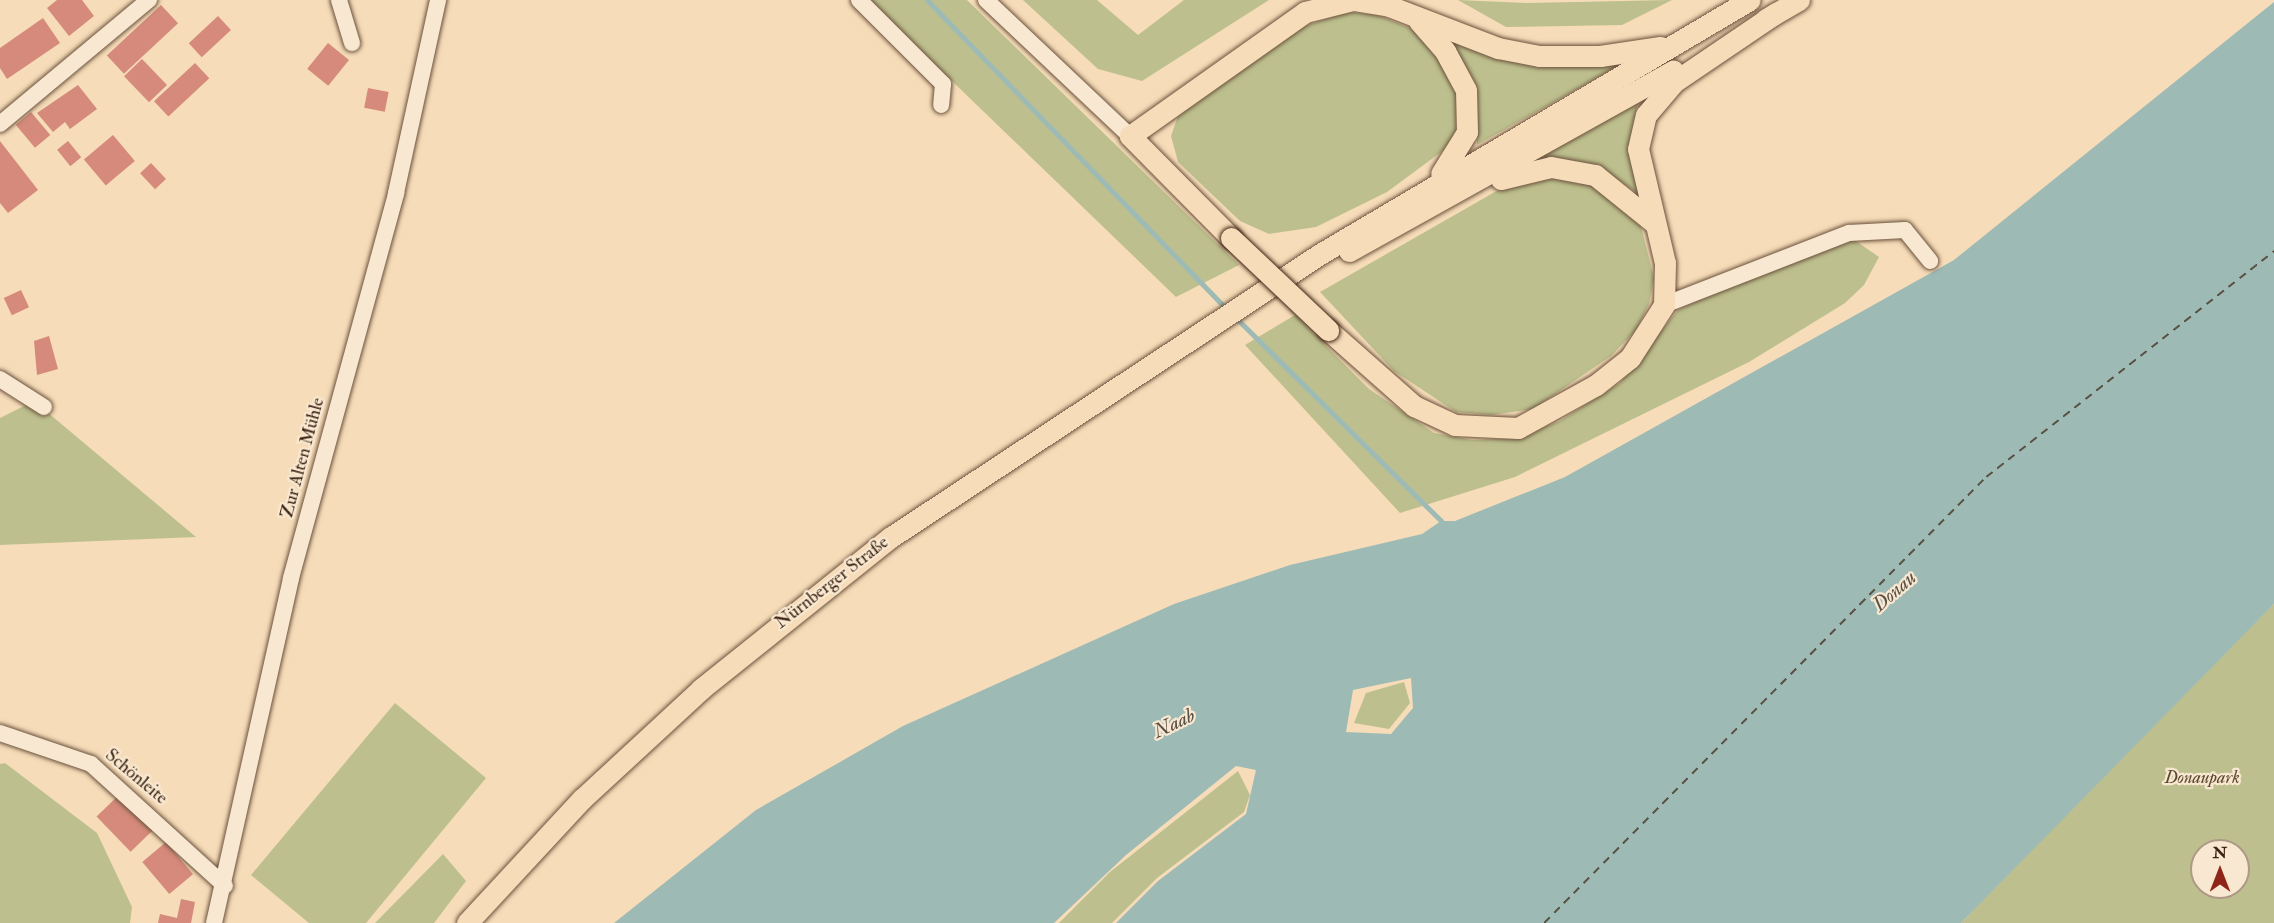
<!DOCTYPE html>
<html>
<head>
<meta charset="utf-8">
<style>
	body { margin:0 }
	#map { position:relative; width:2274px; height:923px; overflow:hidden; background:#f6dcb8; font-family:"IM FELL Double Pica",serif }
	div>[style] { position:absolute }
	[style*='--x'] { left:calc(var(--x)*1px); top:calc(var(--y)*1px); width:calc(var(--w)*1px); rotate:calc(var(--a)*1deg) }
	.green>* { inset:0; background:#bdc08e }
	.water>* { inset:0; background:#9ebab5 }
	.stream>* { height:5px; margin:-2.5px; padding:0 2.5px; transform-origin:2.5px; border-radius:2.5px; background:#9ebab5 }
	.ferry>* { height:1.5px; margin-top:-0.75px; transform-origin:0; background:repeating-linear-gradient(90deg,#595044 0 8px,transparent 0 14px) }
	.building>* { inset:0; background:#d58a7b; transform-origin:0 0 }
	.roads { filter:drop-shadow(0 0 2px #6a513c) drop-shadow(0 0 2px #6a513c) }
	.minor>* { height:16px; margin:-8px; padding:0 8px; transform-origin:8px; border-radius:8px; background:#f9e8d1 }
	.major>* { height:21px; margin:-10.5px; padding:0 10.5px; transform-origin:10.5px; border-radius:10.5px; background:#f6dcb8 }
	.bridges { filter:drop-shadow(0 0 2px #3c2313) drop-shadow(0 0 2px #3c2313) }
	.major-bridge>* { height:21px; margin:-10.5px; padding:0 10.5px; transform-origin:10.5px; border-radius:10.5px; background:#f6dcb8 }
	span { translate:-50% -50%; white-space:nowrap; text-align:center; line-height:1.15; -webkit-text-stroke:4.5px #f9e8d1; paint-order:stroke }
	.street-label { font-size:18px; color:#3c2313 }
	.park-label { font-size:18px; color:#5c4a32; font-style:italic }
	.water-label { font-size:20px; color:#595044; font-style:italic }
	.north { position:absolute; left:2190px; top:839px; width:60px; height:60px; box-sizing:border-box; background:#f9e8d1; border:2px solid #ad9985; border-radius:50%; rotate:0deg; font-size:16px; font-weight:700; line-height:24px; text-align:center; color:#3c2313 }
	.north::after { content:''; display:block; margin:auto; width:21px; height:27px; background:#8f2418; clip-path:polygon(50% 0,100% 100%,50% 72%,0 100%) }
</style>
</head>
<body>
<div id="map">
	<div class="green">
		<i style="clip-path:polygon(868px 0,967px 0,1239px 265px,1176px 297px)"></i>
		<i style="clip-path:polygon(1023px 0,1097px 0,1138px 35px,1184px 0,1269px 0,1142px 81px,1098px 69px)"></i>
		<i style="clip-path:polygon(1458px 0,1527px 3px,1672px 0,1622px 25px,1506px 27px)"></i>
		<i style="clip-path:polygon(1347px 12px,1378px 15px,1412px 29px,1434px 52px,1458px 87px,1456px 141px,1387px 192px,1316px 227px,1269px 234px,1240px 221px,1178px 162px,1171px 136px,1178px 116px,1290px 31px)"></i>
		<i style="clip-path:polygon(1449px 39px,1522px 63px,1614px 62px,1618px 66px,1477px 145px,1476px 92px)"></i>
		<i style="clip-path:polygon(1638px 101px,1630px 143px,1641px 195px,1595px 166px,1546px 160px,1543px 154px)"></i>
		<i style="clip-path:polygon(1539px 176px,1599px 185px,1640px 223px,1654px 278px,1649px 304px,1636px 330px,1611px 356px,1533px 409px,1491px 415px,1456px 412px,1394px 371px,1320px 292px,1514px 181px)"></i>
		<i style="clip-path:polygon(1850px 237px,1879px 257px,1864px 285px,1845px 303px,1749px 362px,1515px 477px,1400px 513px,1245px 345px,1295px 315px,1369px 389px,1434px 433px,1472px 440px,1516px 438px,1560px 421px,1620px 383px,1678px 310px,1799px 250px)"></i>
		<i style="clip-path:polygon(34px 401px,196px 537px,0 545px,0 418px)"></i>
		<i style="clip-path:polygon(evenodd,2274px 604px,2274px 923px,1961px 923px,2148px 729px,2274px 604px,2202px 851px,2238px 851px,2238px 887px,2202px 887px,2202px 851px)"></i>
		<i style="clip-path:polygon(1404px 682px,1410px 703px,1389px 729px,1354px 723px,1366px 693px)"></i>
		<i style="clip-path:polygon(395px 703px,486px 778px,366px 923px,309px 923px,251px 875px)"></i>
		<i style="clip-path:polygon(5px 763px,97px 833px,132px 907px,130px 923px,0 923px,0 764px)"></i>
		<i style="clip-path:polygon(1238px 771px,1250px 795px,1244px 812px,1157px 878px,1112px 923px,1059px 923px,1110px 872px)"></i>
		<i style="clip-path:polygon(443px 854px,466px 881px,434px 923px,375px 923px)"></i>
	</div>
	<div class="water">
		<i style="clip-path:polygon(evenodd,2274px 2px,2274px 604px,1961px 923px,1116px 923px,1158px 881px,1246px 814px,1256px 770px,1236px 766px,1126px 855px,1054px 923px,614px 923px,756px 810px,903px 726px,1174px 604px,1290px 565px,1422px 534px,1441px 521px,1455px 521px,1565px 477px,1954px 260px,2274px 2px,1411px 678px,1413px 708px,1391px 734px,1346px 732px,1353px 690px,1411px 678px)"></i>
	</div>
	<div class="stream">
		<i style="--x:927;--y:0;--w:430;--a:45.9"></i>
		<i style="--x:1233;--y:315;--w:293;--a:44.7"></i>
	</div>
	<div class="ferry">
		<i style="--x:1544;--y:923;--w:628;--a:-45.26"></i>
		<i style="--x:1986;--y:477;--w:366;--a:-38.1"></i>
	</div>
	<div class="building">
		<i style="clip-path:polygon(57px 0,82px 0,94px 16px,69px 36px,47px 8px)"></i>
		<i style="left:161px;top:5px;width:25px;height:74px;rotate:47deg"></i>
		<i style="left:218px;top:16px;width:19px;height:40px;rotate:47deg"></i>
		<i style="clip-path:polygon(43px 18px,60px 43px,7px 79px,0 68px,0 48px)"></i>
		<i style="left:328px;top:43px;width:27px;height:33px;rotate:39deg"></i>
		<i style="left:142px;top:59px;width:36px;height:25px;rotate:46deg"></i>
		<i style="left:195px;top:63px;width:21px;height:56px;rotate:47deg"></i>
		<i style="clip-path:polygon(78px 85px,97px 109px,70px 129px,65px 122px,53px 132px,37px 113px)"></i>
		<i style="left:368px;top:88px;width:21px;height:20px;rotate:11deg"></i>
		<i style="left:31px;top:112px;width:30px;height:20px;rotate:50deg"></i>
		<i style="left:113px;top:135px;width:34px;height:38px;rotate:50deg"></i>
		<i style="clip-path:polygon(0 141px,38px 190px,8px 213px,0 203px)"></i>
		<i style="left:68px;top:141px;width:21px;height:14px;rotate:51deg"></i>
		<i style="left:151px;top:163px;width:22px;height:15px;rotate:47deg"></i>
		<i style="left:21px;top:290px;width:19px;height:19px;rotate:65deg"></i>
		<i style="clip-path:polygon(49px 336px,58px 369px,37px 375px,34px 341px)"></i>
		<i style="left:121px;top:793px;width:49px;height:34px;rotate:46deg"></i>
		<i style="left:166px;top:842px;width:42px;height:31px;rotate:50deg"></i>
		<i style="clip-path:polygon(181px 899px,195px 902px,191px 923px,158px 923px,160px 914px,177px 918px)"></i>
	</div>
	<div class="roads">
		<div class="minor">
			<i style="--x:339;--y:0;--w:45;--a:73.2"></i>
			<i style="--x:859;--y:0;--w:119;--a:45"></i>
			<i style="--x:943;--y:84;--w:21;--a:95"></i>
			<i style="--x:986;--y:0;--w:198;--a:43.4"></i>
			<i style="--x:0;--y:124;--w:194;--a:-39.8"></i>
			<i style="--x:1664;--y:305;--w:199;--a:-21.3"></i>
			<i style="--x:1849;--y:233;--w:56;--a:-3.1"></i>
			<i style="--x:1905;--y:230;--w:40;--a:51"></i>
			<i style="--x:0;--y:379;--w:52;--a:32.5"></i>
			<i style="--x:0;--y:733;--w:96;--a:18.8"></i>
			<i style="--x:91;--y:764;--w:181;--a:42.3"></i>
			<i style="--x:214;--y:923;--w:353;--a:-77.4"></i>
			<i style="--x:291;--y:578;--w:399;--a:-74.7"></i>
			<i style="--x:396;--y:193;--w:198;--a:-77.7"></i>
		</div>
		<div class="major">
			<i style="--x:1766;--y:19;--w:38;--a:-30"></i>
			<i style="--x:1419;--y:21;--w:40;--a:49"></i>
			<i style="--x:1445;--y:51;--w:44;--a:61.7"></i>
			<i style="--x:1466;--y:90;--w:42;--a:88.6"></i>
			<i style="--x:1467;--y:132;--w:49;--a:121.8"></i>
			<i style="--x:1501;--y:179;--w:51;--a:-13.5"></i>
			<i style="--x:1551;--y:167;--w:45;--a:10.3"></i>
			<i style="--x:1595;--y:175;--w:75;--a:39"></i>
			<i style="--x:1231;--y:238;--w:144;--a:-134.7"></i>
			<i style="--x:1130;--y:136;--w:214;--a:-35.3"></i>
			<i style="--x:1305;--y:12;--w:49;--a:-14"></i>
			<i style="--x:1353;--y:0;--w:36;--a:9"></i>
			<i style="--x:1389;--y:6;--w:117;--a:21.1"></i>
			<i style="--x:1498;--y:48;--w:42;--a:11"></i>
			<i style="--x:1539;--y:56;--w:61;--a:0"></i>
			<i style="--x:1600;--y:56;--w:61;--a:-8.5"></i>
			<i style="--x:1349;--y:251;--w:371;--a:-29.1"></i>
			<i style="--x:1328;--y:330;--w:115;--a:41.5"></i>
			<i style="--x:1414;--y:406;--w:45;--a:24.9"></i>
			<i style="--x:1455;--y:425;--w:63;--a:2.7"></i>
			<i style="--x:1518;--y:428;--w:89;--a:-28.9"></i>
			<i style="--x:1596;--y:385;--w:43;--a:-38.5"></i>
			<i style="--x:1630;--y:358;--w:63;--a:-57.3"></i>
			<i style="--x:1664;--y:305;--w:42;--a:-88.6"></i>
			<i style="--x:1665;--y:263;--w:117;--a:-103.3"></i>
			<i style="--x:1638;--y:149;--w:35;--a:-77"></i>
			<i style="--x:1646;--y:115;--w:43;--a:-49.7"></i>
			<i style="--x:1674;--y:82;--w:123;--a:-34.1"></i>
			<i style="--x:467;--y:923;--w:169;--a:-47.2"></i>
			<i style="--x:582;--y:799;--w:162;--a:-42.7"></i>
			<i style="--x:701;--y:689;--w:243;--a:-38.7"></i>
			<i style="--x:891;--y:537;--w:514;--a:-33.41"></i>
			<i style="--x:1320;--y:254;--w:499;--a:-30.6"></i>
		</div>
	</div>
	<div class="bridges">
		<div class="major-bridge">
			<i style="--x:1231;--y:238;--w:134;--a:43.5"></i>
		</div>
	</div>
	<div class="street-label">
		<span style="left:303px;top:458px;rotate:-75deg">Zur Alten Mühle</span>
		<span style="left:832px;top:583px;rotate:-38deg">Nürnberger Straße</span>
		<span style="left:136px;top:777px;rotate:40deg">Schönleite</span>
	</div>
	<div class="park-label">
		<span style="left:2202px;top:778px">Donaupark</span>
	</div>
	<div class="water-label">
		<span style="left:1894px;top:591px;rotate:-41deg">Donau</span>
		<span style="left:1174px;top:723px;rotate:-26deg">Naab</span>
	</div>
	<div class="north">N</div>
</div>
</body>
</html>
